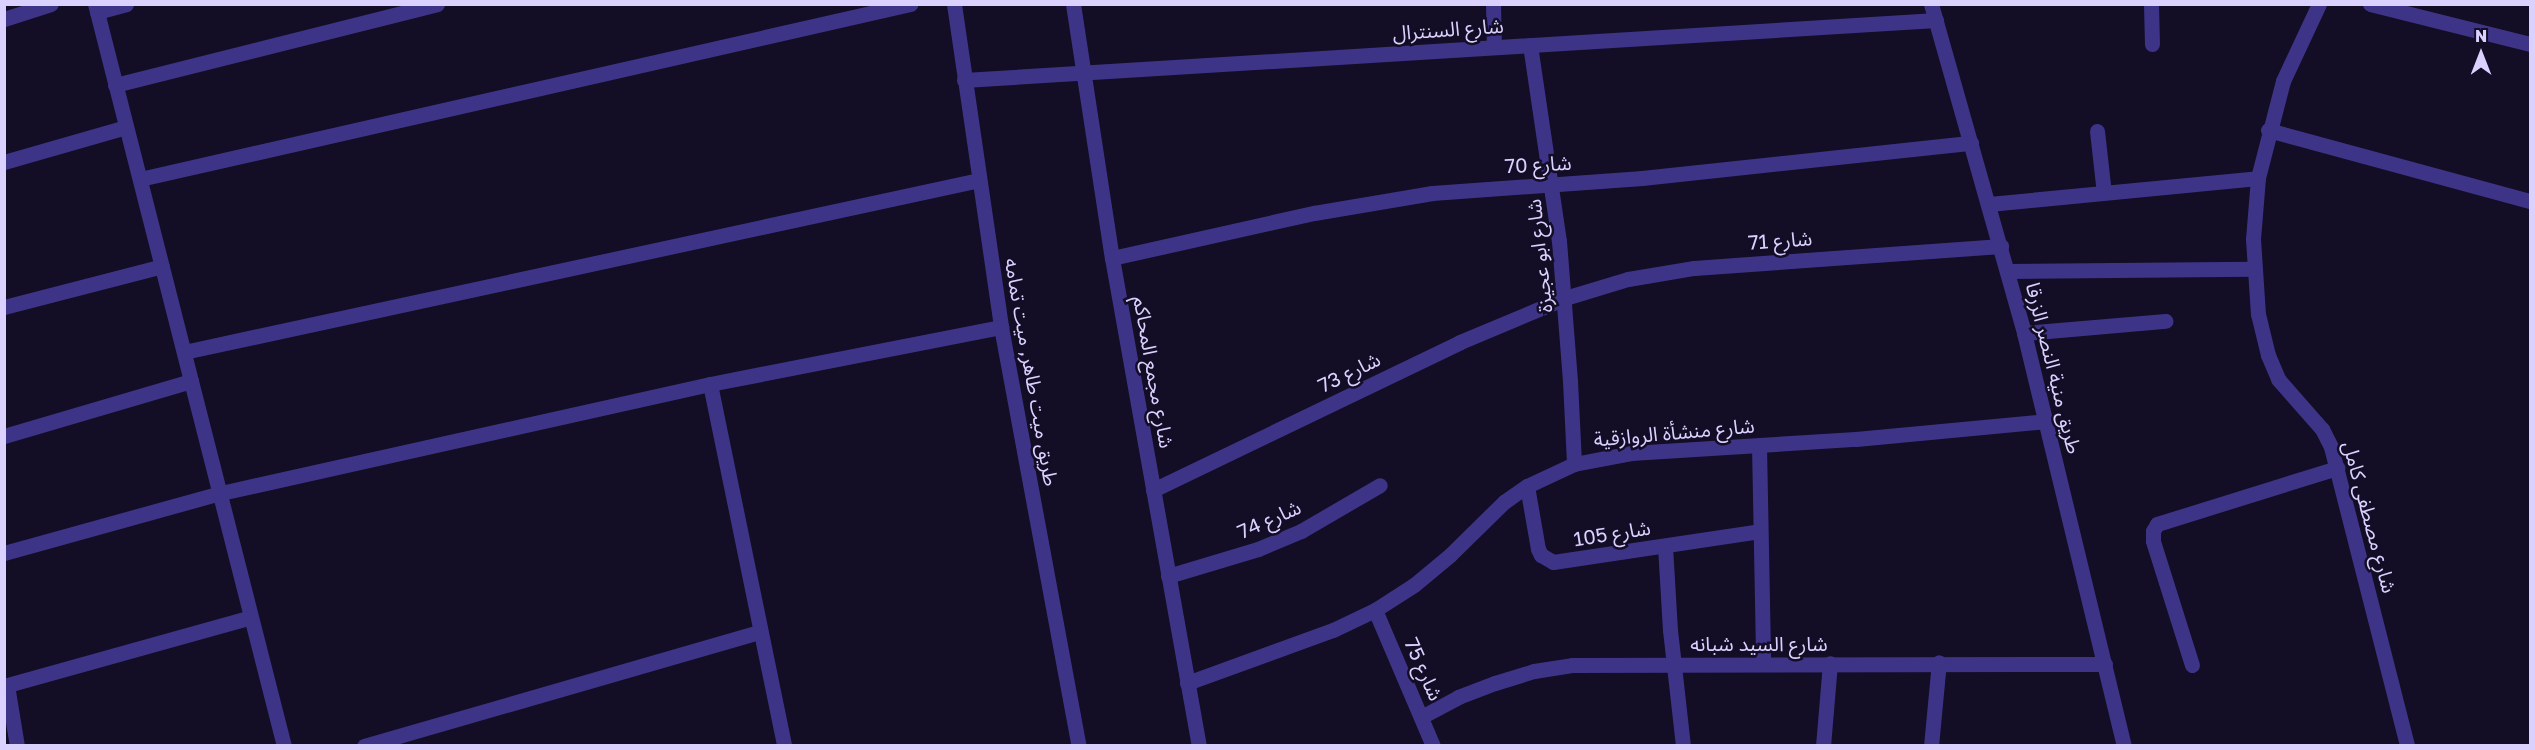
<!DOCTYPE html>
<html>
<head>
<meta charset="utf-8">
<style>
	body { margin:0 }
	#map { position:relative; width:2535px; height:750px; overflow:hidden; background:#130d25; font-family:"Golos Text","Noto Sans Arabic",sans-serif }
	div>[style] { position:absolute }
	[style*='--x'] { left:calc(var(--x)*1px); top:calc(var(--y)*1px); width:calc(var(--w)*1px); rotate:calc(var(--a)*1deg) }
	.lane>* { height:15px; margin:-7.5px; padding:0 7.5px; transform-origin:7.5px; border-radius:7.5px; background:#3d3488 }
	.street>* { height:15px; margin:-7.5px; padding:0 7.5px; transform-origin:7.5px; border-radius:7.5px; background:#3d3488 }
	span { translate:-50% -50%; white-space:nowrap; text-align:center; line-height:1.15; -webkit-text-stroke:5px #130d25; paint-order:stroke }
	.street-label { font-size:20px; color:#dad1ff }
	.frame { position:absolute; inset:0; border:6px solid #dad1ff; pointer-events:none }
	.north { position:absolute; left:2451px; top:24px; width:60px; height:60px; -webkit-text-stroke:4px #130d25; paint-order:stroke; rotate:0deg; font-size:16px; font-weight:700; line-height:24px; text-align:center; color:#dad1ff }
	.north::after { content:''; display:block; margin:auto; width:21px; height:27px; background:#dad1ff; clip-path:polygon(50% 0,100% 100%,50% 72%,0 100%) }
</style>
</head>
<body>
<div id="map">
	<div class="lane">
		<i style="--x:1493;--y:4;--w:43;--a:88.7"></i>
		<i style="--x:2097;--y:131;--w:62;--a:83.6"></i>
		<i style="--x:2192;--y:665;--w:130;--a:-107.5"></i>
		<i style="--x:2153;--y:541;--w:10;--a:-90"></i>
		<i style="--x:2153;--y:531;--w:8;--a:-60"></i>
		<i style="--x:2157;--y:524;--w:189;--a:-17.3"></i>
	</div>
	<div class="street">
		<i style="--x:95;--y:4;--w:766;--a:75.71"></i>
		<i style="--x:954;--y:4;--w:326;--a:81.7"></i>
		<i style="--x:1001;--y:327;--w:426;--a:79.5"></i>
		<i style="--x:1073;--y:4;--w:257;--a:81.3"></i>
		<i style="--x:1112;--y:258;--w:496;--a:79.9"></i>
		<i style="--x:1931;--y:4;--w:342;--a:74.2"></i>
		<i style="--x:2024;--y:333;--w:425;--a:76.4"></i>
		<i style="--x:2151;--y:4;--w:40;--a:88.6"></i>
		<i style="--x:2319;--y:4;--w:85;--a:115.1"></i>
		<i style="--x:2283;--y:81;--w:100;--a:104.5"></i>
		<i style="--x:2258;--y:178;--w:61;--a:94.7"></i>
		<i style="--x:2253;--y:239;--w:75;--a:86.2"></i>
		<i style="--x:2258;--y:314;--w:42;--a:76.3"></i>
		<i style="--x:2268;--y:355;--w:26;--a:67"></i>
		<i style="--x:2278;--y:379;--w:67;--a:48.7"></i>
		<i style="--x:2322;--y:429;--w:20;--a:63"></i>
		<i style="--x:2331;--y:447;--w:309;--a:75.7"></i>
		<i style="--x:2370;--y:4;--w:165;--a:14"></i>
		<i style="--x:97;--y:12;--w:30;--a:-15"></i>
		<i style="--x:4;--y:19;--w:49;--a:-17.7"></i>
		<i style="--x:1530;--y:45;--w:198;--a:81.6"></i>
		<i style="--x:1559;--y:241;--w:140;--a:85.5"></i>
		<i style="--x:1570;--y:381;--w:83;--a:87.2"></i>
		<i style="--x:964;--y:80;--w:974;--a:-3.53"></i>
		<i style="--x:115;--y:85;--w:332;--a:-14.1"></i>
		<i style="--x:2268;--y:130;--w:271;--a:15.2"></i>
		<i style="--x:4;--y:162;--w:127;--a:-16"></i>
		<i style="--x:140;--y:179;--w:790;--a:-12.8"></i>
		<i style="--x:1989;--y:204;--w:270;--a:-5.5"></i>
		<i style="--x:1112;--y:258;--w:207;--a:-12.6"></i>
		<i style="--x:1314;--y:213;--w:120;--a:-9.6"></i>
		<i style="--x:1432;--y:193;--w:211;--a:-4.1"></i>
		<i style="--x:1642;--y:178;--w:331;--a:-6.1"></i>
		<i style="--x:2008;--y:271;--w:245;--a:-0.5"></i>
		<i style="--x:4;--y:307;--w:163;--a:-14.5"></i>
		<i style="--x:2024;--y:333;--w:142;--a:-4.9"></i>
		<i style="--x:184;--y:352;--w:813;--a:-12.21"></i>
		<i style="--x:710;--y:384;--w:369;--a:78.4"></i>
		<i style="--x:4;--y:436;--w:195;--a:-16.4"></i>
		<i style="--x:1759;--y:445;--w:218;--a:88.9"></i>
		<i style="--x:1527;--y:486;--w:64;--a:80.1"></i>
		<i style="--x:1538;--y:549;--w:7;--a:63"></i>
		<i style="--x:1541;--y:555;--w:14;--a:30"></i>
		<i style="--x:1553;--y:562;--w:209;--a:-8.5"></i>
		<i style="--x:1153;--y:490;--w:341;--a:-25.7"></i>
		<i style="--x:1460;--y:342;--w:114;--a:-22.7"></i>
		<i style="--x:1565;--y:298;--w:66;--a:-16.8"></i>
		<i style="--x:1628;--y:279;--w:67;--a:-9.5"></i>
		<i style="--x:1694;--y:268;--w:308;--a:-4.1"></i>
		<i style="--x:1665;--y:546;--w:84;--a:86.6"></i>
		<i style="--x:1670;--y:630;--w:117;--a:83.6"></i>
		<i style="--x:4;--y:553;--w:225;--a:-15.5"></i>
		<i style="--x:221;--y:493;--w:501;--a:-12.57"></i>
		<i style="--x:710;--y:384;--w:297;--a:-11.1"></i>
		<i style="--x:1168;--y:576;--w:94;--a:-16.7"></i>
		<i style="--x:1258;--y:549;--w:47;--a:-22.7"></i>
		<i style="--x:1301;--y:531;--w:91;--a:-30.2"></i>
		<i style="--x:1375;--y:610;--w:148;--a:66.9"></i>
		<i style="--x:1187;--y:683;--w:155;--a:-20"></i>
		<i style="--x:1333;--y:630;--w:47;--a:-25.5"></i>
		<i style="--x:1375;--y:610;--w:46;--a:-32.7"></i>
		<i style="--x:1414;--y:585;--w:47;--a:-39.8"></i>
		<i style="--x:1450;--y:555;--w:76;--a:-44.5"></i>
		<i style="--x:1504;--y:502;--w:28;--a:-35"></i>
		<i style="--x:1527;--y:486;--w:52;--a:-25.1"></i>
		<i style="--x:1574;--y:464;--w:58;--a:-10.9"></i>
		<i style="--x:1631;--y:453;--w:225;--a:-3.6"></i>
		<i style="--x:1856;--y:439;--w:192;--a:-5.4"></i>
		<i style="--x:7;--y:685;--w:62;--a:80.7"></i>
		<i style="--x:4;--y:686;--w:256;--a:-15.6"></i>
		<i style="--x:1423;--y:716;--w:40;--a:-28"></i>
		<i style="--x:1458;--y:697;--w:40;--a:-21"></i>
		<i style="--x:1495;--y:683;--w:41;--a:-17.1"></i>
		<i style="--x:1534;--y:671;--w:38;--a:-9"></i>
		<i style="--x:1572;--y:665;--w:533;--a:-0.11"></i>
		<i style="--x:364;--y:746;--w:412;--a:-16.1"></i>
		<i style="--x:1823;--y:746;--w:83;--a:-85.2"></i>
		<i style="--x:1931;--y:746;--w:84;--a:-84.6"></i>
	</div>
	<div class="street-label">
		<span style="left:1448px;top:29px;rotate:-4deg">شارع السنترال</span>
		<span style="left:1538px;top:164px;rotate:-3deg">شارع 70</span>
		<span style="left:1780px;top:240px;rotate:-4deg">شارع 71</span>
		<span style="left:1539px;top:256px;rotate:-96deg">شارع ابو عجيزة</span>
		<span style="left:2054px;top:368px;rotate:76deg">طريق منية النصر الزرقا</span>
		<span style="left:1032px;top:372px;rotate:80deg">طريق ميت طاهر, ميت تمامه</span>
		<span style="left:1154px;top:372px;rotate:80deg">شارع مجمع المحاكم</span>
		<span style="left:1349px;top:372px;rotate:-26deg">شارع 73</span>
		<span style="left:1674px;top:432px;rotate:-5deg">شارع منشأة الروازقية</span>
		<span style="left:2370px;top:517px;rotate:75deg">شارع مصطفى كامل</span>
		<span style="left:1269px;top:519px;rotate:-24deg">شارع 74</span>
		<span style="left:1612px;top:533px;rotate:-9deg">شارع 105</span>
		<span style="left:1759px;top:643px">شارع السيد شبانه</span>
		<span style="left:1424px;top:669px;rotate:66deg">شارع 75</span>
	</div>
	<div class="frame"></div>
	<div class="north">N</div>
</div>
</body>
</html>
